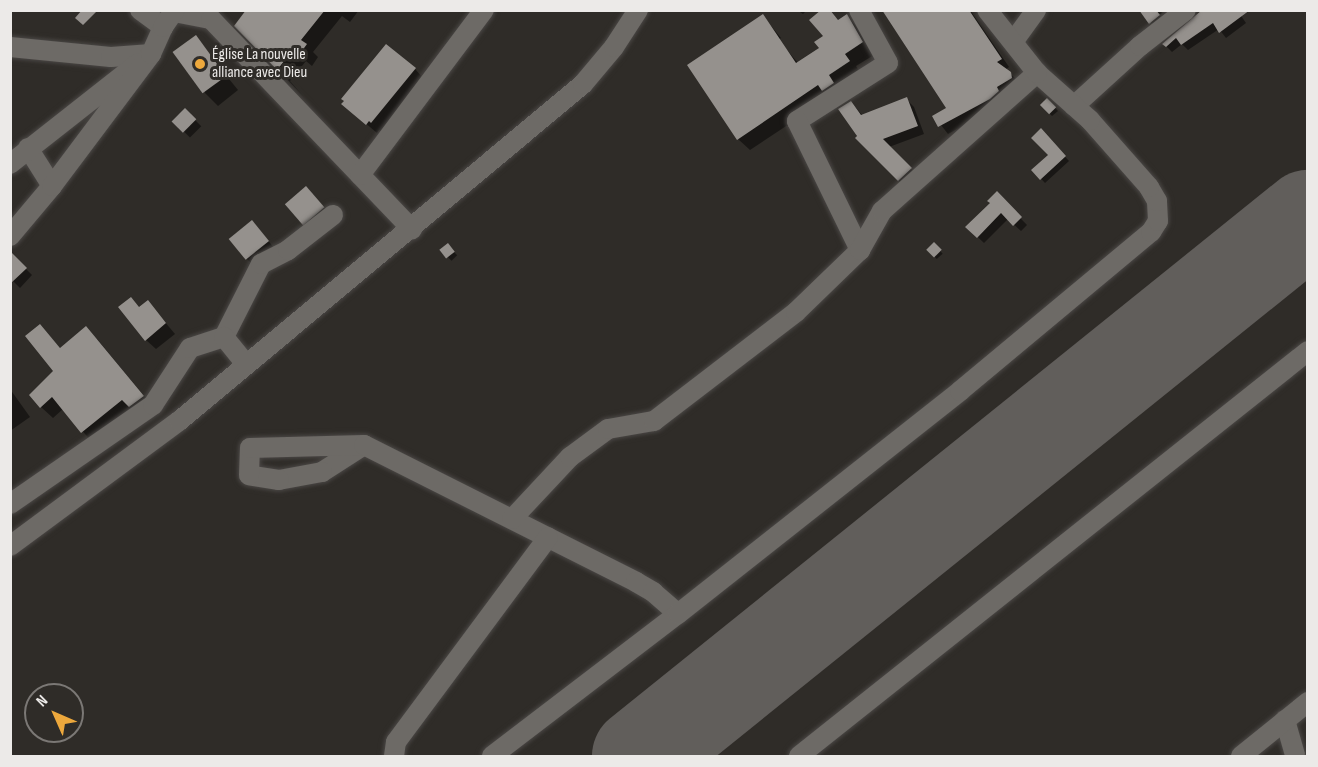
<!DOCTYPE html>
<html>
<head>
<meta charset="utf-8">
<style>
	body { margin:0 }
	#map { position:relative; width:1318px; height:767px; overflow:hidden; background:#2f2c28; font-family:"Sofia Sans Condensed",sans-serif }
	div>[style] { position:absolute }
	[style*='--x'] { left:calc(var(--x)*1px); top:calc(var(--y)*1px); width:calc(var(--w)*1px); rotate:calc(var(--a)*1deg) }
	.shadow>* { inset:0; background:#0007; transform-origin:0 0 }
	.runway>* { height:96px; margin:-48px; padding:0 48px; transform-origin:48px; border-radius:48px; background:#615e5b }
	.building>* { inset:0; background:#95918d; transform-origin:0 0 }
	.roads { filter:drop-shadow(0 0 2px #4a4745) drop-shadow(0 0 2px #4a4745) }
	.minor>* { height:20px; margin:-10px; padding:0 10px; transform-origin:10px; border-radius:10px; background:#6d6a66 }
	.dots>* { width:16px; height:16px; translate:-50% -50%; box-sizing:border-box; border:3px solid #2f2c28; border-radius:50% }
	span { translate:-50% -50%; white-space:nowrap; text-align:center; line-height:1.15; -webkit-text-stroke:6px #2f2c28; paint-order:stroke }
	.poi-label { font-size:16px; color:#eceae8 }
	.left { translate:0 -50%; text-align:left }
	.frame { position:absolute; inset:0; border:12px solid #eceae8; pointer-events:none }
	.north { position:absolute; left:24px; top:683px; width:60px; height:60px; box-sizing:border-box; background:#2f2c28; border:2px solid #7b7875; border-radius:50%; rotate:315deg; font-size:16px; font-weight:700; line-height:24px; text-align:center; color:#eceae8 }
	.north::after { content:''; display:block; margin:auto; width:21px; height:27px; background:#eda83c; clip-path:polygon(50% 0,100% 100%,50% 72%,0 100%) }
</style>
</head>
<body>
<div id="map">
	<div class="shadow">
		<i style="clip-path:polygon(248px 10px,359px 10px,350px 22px,342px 16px,313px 52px,318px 57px,312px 66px,306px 61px,290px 81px,304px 97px,236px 26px)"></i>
		<i style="clip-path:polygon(797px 10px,807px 10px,803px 14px)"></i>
		<i style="clip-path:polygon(823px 10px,828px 10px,839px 21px,846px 16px,858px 28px,874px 55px,856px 66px,861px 74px,839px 88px,845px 96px,835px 102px,830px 97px,750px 150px,738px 139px,689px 66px,763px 16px,781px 38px,743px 72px,745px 75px,782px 44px,798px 63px,821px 48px,817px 42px,825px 37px,811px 20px)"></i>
		<i style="clip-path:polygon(883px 10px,970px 10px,1009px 67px,1005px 70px,1019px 81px,998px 107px,948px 134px,934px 116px,948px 108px)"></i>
		<i style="clip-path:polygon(1141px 10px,1160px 10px,1162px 13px,1159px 15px,1165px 22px,1157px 29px)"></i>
		<i style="clip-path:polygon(1205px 10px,1237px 10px,1246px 23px,1226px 38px,1219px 29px,1188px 50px,1182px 44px,1172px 52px,1164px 44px)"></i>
		<i style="clip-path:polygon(195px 37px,238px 90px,218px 106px,205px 93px)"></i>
		<i style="clip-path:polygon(415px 69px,424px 79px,382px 132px,379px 130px,377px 133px,343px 104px)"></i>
		<i style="clip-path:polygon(906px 99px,914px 107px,924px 134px,889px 147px,919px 177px,906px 188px,857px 138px,851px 102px,863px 116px)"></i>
		<i style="clip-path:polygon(1049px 101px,1058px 111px,1052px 116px,1042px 106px)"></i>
		<i style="left:185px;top:110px;width:23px;height:16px;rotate:45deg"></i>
		<i style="clip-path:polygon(1041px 131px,1069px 161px,1045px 183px,1033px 170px,1050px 155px)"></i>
		<i style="clip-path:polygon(312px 194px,329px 214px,310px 229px,304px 222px)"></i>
		<i style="clip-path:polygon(997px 194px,1027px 225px,1021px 231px,1008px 219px,984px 243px,967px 227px,992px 203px)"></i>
		<i style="clip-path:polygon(258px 228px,274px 248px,253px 265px,247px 259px)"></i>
		<i style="left:934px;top:244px;width:13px;height:8px;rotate:48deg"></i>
		<i style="left:448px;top:246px;width:13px;height:8px;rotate:45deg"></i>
		<i style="clip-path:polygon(14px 257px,32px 275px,20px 288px,10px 278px)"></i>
		<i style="clip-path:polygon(148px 302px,175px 334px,156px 349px,146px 340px,140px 308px)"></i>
		<i style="clip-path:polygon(40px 326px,61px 349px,97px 339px,154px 408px,93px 443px,63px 409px,53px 418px,41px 407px,55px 371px)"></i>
		<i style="clip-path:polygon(10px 389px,30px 417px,10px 431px)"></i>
	</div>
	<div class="runway">
		<i style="--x:640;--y:756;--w:858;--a:-38.85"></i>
	</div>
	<div class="building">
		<i style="clip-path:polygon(82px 10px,98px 10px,83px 25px,75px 18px)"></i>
		<i style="clip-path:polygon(246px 10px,325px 10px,301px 40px,307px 44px,299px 55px,293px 50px,277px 70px,234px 26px)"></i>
		<i style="clip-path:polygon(821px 10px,830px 10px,838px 20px,847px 14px,863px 42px,845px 54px,850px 61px,829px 75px,834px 83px,822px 91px,818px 85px,737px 140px,687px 65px,763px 14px,796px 63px,819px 48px,814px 42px,823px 36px,809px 20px)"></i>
		<i style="clip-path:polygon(882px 10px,969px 10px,1002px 59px,997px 62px,1011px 72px,1012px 78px,997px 87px,999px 91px,990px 99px,938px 127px,932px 116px,946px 108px)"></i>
		<i style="clip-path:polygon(1139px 10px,1156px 10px,1160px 15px,1149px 24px)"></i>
		<i style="clip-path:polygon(1202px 10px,1250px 10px,1219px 33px,1213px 23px,1181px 45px,1176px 38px,1166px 47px,1162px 44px)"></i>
		<i style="left:196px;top:35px;width:51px;height:29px;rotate:54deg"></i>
		<i style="clip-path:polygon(386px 44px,416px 68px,371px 123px,369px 121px,366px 125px,341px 104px,344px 101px,341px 99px)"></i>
		<i style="clip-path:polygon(907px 97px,918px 126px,883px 139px,912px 168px,898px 181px,855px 138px,857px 136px,838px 109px,851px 101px,861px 115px)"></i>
		<i style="left:1047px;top:98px;width:13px;height:10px;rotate:45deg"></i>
		<i style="left:185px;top:108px;width:16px;height:19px;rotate:45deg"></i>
		<i style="clip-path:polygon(1041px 128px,1066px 156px,1040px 180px,1031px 170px,1048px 155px,1031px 138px)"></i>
		<i style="left:306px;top:186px;width:28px;height:28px;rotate:49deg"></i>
		<i style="clip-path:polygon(997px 191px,1022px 217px,1013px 226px,1001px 213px,977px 238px,965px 227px,990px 203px,987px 201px)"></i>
		<i style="left:252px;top:220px;width:27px;height:30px;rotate:51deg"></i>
		<i style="left:934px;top:242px;width:11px;height:11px;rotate:45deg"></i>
		<i style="left:448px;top:243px;width:11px;height:11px;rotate:52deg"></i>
		<i style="clip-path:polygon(10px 251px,27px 268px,10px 284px)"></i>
		<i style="clip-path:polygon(131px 297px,139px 307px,148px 300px,166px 323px,145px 341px,118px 307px)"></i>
		<i style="clip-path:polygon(40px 324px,60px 348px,86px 326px,144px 396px,129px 407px,122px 400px,81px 433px,52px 397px,40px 408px,29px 395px,53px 371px,25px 336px)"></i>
	</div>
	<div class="roads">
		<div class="minor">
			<i style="--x:140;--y:10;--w:29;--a:36"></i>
			<i style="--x:859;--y:10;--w:60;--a:61.3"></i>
			<i style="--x:888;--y:63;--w:108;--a:147.5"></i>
			<i style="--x:797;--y:121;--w:144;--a:64"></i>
			<i style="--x:174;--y:12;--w:38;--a:11"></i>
			<i style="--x:211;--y:19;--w:291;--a:46.3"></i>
			<i style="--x:1013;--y:42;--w:39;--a:-54"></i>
			<i style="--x:10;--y:47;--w:101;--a:5.7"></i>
			<i style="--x:111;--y:57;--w:40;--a:-4.3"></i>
			<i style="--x:1074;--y:106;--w:89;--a:-42.3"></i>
			<i style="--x:1140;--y:46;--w:58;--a:-38"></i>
			<i style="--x:28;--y:148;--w:45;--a:57.7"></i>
			<i style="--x:10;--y:164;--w:162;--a:-38.2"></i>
			<i style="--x:360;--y:175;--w:206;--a:-53.1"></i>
			<i style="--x:10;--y:236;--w:65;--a:-50"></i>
			<i style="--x:52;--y:186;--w:165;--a:-53.1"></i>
			<i style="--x:151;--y:54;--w:30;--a:-66"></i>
			<i style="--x:163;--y:27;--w:21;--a:-55"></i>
			<i style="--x:224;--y:337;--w:82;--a:-63.1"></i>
			<i style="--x:261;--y:264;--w:30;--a:-27"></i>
			<i style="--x:288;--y:250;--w:57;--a:-37.9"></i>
			<i style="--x:364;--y:445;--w:50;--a:147.3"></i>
			<i style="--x:322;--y:472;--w:44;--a:169.5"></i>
			<i style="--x:279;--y:480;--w:30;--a:-171"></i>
			<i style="--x:249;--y:475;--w:27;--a:-88"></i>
			<i style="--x:250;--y:448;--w:114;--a:-1.5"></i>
			<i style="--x:364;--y:445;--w:305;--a:26.7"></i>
			<i style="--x:636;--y:582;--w:20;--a:30"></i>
			<i style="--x:653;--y:592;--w:33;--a:41"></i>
			<i style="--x:10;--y:504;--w:174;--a:-34.7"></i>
			<i style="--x:153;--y:405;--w:68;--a:-57"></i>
			<i style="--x:190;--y:348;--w:36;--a:-18"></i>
			<i style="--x:224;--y:337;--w:33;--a:51"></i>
			<i style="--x:512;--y:519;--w:85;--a:-46.9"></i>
			<i style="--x:570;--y:457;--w:47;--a:-36.4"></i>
			<i style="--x:608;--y:429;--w:47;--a:-9.9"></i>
			<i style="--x:654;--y:421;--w:179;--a:-37.5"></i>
			<i style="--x:796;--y:312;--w:89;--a:-44.1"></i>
			<i style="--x:860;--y:250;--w:45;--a:-60.6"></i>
			<i style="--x:882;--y:211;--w:208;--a:-41.7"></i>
			<i style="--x:10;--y:546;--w:210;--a:-36.5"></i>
			<i style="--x:179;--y:421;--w:526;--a:-39.83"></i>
			<i style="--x:583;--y:84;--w:48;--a:-50"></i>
			<i style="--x:614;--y:47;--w:44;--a:-57"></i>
			<i style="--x:1285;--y:720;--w:37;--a:74"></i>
			<i style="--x:394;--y:756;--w:14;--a:-82"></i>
			<i style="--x:396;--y:742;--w:255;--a:-53.4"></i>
			<i style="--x:492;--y:756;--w:234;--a:-37.4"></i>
			<i style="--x:678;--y:614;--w:360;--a:-38.3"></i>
			<i style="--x:960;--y:391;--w:249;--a:-39.8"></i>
			<i style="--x:1151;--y:232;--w:13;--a:-58"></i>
			<i style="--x:1158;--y:221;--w:20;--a:-93"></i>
			<i style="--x:1157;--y:201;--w:16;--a:-120"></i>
			<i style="--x:1149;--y:187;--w:89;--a:-131.4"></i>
			<i style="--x:1090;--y:120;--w:71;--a:-138.4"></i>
			<i style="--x:1037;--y:73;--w:80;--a:-128.4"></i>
			<i style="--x:799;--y:756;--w:650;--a:-38.51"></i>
			<i style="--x:1241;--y:756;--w:86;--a:-38.9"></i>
		</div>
	</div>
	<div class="dots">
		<i style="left:200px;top:64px;background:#eda83c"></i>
	</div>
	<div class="poi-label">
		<span class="left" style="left:212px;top:64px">Église La nouvelle<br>alliance avec Dieu</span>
	</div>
	<div class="frame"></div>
	<div class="north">N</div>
</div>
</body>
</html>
